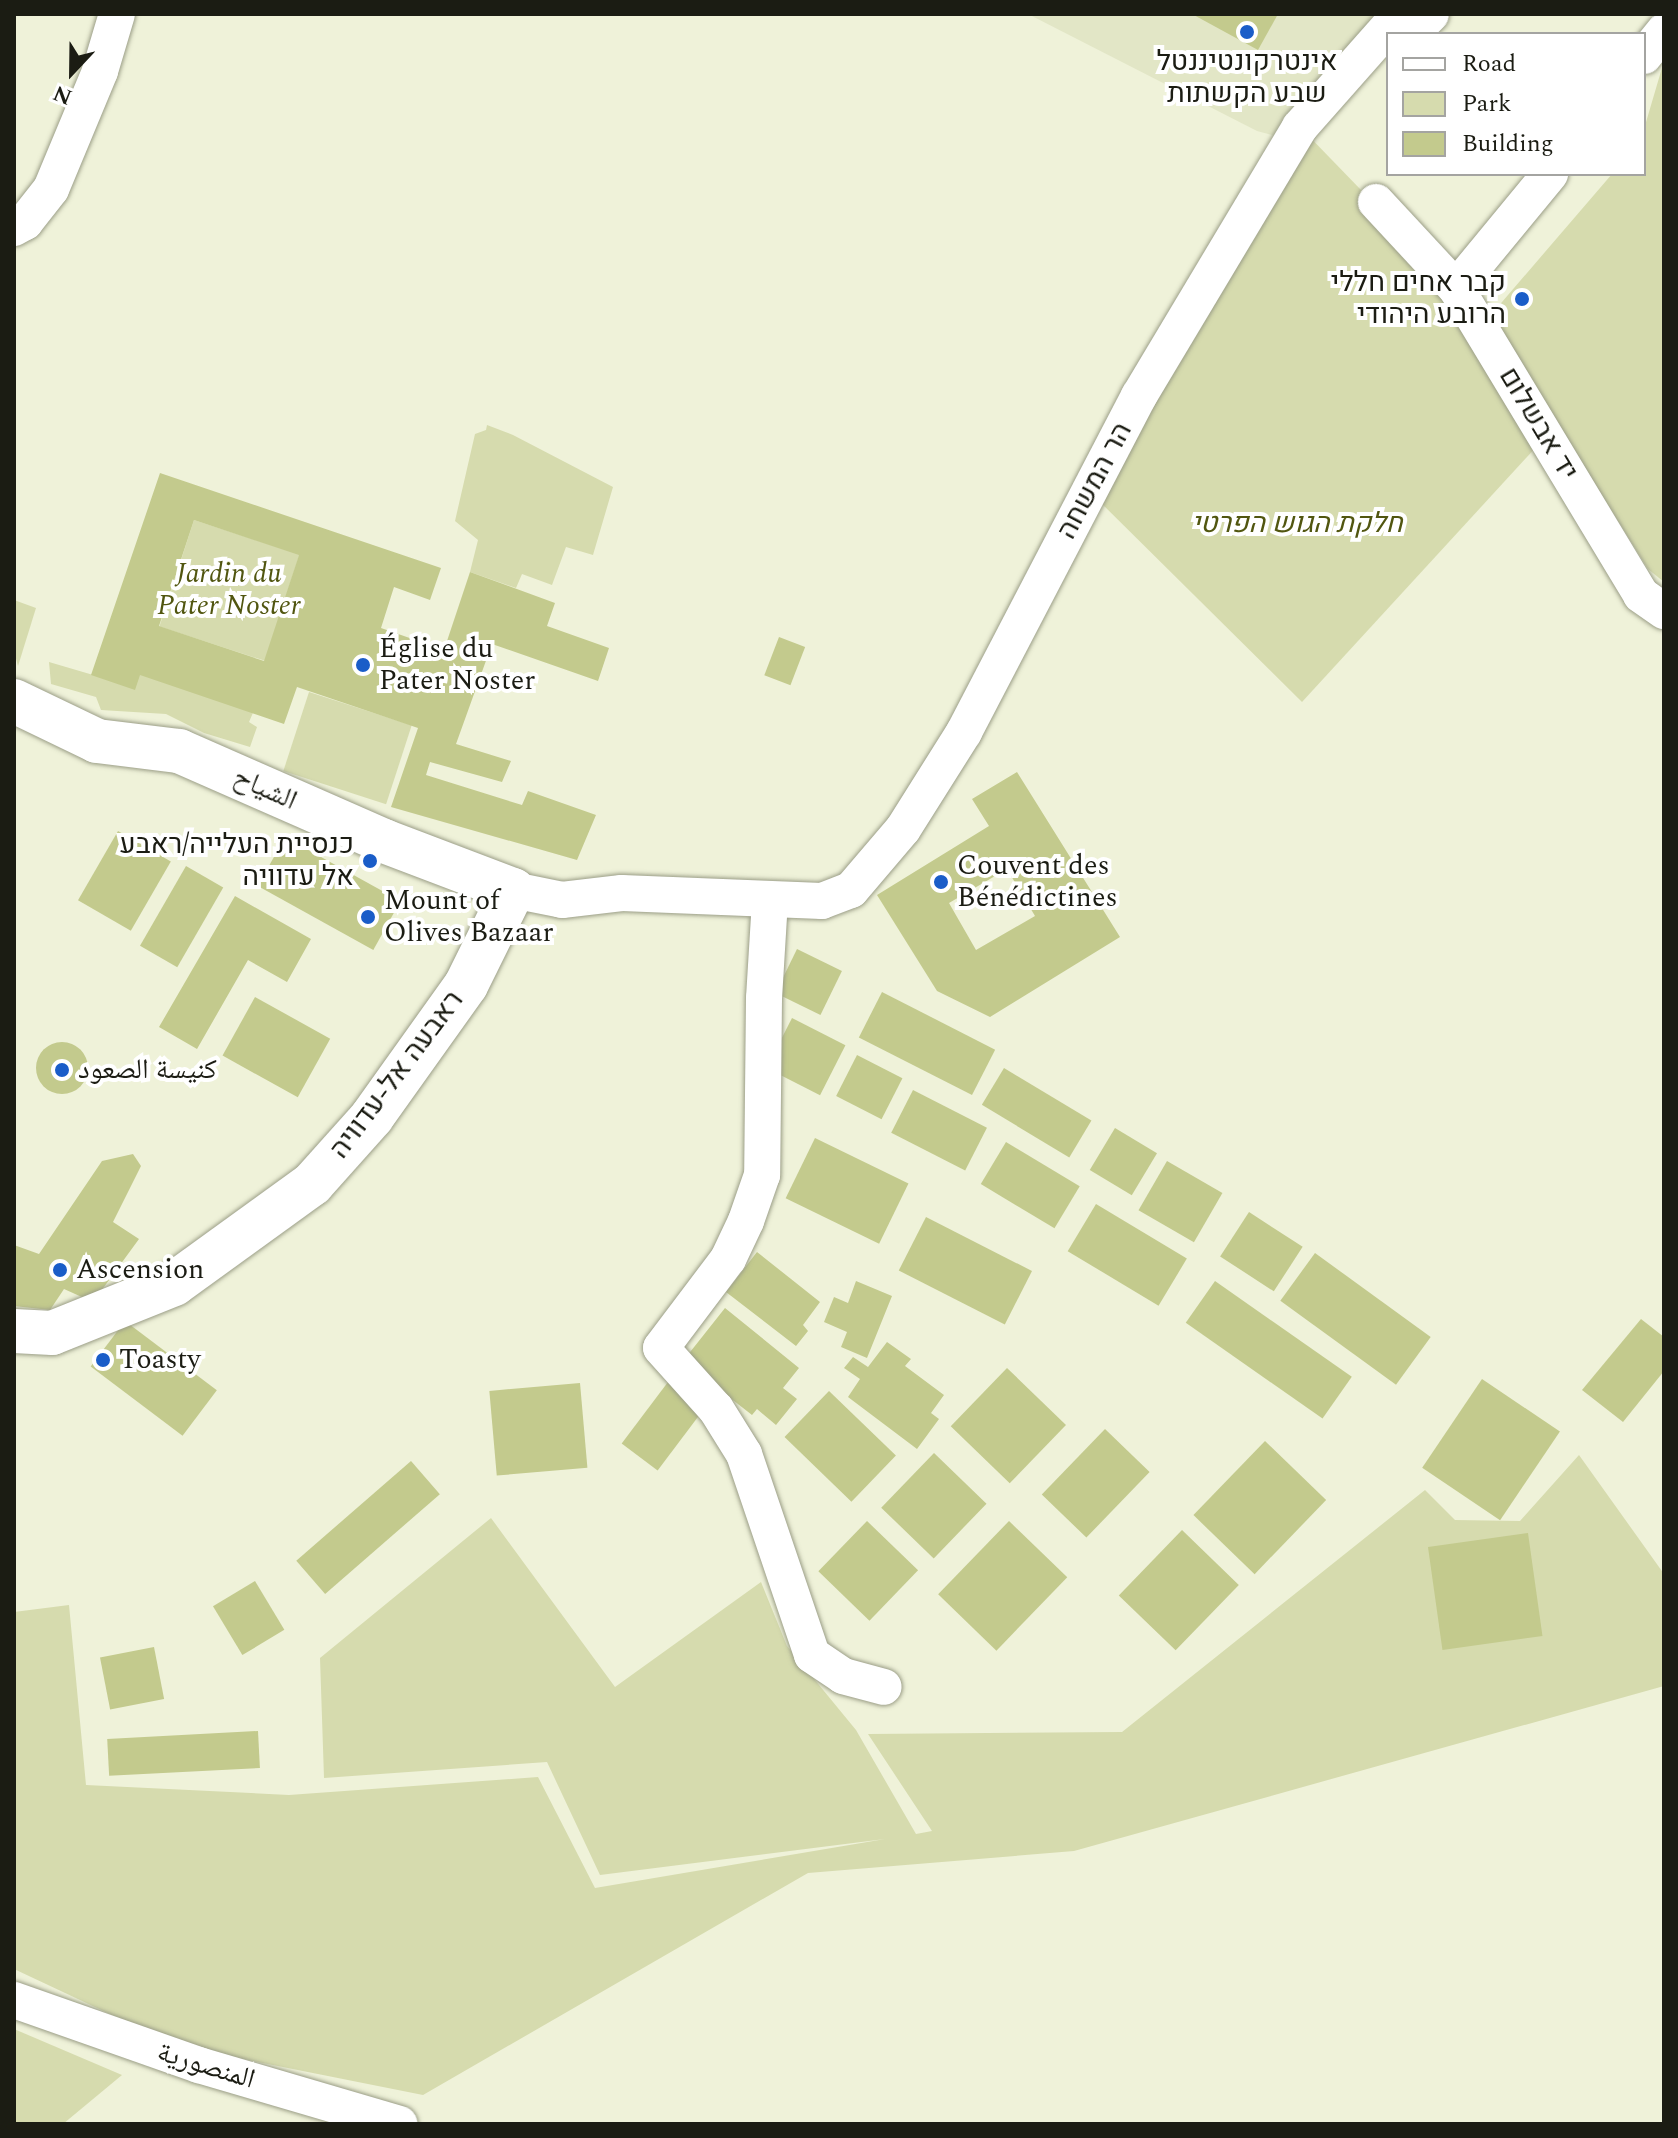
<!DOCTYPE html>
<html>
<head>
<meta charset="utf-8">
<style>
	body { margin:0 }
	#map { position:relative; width:1678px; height:2138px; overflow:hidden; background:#eff2d9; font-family:Spectral,"Noto Naskh Arabic",Heebo,serif }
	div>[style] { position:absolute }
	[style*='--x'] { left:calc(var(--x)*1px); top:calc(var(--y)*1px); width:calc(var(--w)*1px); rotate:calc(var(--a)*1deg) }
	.built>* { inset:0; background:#e2e6c6 }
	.green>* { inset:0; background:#d6dbae; transform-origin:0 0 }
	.building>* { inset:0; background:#c3ca8d; transform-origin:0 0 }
	.round { border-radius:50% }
	.roads { filter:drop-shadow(0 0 2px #9b9e87) drop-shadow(0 0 2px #9b9e87) }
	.street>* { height:36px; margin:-18px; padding:0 18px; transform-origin:18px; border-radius:18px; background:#fff }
	.secondary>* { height:44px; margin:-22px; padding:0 22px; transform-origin:22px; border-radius:22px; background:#fff }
	.dots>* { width:22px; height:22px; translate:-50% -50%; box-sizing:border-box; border:4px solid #fff; border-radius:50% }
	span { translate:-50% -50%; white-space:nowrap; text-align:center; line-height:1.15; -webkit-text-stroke:8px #fff; paint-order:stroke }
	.poi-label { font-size:28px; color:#1b1c13 }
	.right { translate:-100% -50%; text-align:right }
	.left { translate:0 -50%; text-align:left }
	.street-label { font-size:28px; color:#1b1c13 }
	.park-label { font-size:28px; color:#515610; font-style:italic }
	.frame { position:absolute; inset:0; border:16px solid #1b1c13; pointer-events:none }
	.legend { position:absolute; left:1386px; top:32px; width:260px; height:144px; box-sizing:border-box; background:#fff; border:2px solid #a4a4a1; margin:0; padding:10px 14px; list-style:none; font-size:24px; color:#1b1c13 }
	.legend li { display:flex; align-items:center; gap:16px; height:40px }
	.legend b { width:40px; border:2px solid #a4a4a1 }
	.north { position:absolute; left:32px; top:32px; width:80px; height:80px; -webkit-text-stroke:6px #fff; paint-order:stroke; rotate:202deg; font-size:22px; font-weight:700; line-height:32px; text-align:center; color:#1b1c13 }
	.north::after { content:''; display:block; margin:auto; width:28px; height:36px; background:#1b1c13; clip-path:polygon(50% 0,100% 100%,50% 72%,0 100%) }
</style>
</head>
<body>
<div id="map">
	<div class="built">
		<i style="clip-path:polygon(1028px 14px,1394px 14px,1283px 138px,1257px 131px)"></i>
	</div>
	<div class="green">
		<i style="clip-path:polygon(1664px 61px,1664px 582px,1648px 569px,1490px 316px,1612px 174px,1644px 174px,1644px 129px)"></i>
		<i style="clip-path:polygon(1300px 127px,1456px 288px,1538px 445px,1302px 702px,1095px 497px)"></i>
		<i style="clip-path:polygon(487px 425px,513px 435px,613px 487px,593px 555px,566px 547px,552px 585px,522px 574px,516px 588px,470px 572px,478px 540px,455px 521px,475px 434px,486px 430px)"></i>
		<i style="left:194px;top:520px;width:111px;height:112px;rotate:18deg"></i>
		<i style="clip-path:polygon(14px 600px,36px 608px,18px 666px,14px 651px)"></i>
		<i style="clip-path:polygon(139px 655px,262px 692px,249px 722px,257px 727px,250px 747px,204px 733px,166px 714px,101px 710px,96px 697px,51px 684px,49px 662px,100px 677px)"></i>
		<i style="left:309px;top:692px;width:108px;height:83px;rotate:18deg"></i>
		<i style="clip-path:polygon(1579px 1455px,1664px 1574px,1664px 1686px,1074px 1851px,808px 1873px,423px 2095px,178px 2046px,14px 1969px,14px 1612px,69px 1605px,86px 1785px,289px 1795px,538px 1777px,595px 1888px,885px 1839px,600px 1875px,547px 1762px,324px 1778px,320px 1658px,491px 1518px,615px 1687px,761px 1582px,787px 1646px,856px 1730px,916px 1834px,932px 1831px,868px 1734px,1122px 1732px,1425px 1490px,1455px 1520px,1520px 1521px)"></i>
		<i style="clip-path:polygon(14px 2029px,122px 2075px,63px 2124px,14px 2124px)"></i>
	</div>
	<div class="building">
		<i style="clip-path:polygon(1192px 14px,1278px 14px,1258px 50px)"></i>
		<i style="clip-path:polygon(evenodd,160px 473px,441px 568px,430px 600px,394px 587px,381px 628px,444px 650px,470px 572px,555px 603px,547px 626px,609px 648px,598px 681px,492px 644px,456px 744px,511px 761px,502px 782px,430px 762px,426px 775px,522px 805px,528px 791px,596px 815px,577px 860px,391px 807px,418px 728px,297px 687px,284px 724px,140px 675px,135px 690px,91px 675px,160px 473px,194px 520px,299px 555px,264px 661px,159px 626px,194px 520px)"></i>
		<i style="left:779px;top:637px;width:28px;height:41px;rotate:21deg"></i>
		<i style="clip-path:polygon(evenodd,1017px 772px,1120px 937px,990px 1017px,937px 991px,877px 895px,989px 826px,972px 799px,1017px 772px,1007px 869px,1035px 916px,976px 950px,949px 903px,1007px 869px)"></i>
		<i style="left:118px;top:831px;width:61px;height:80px;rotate:30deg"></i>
		<i style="left:285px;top:837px;width:132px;height:56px;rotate:29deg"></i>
		<i style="left:186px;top:866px;width:43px;height:92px;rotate:30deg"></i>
		<i style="clip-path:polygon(235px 896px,311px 939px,287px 982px,248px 960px,197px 1049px,159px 1027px)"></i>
		<i style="left:797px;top:949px;width:50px;height:49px;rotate:26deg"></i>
		<i style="left:882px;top:992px;width:127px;height:51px;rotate:27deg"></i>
		<i style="left:255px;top:997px;width:86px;height:67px;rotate:29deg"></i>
		<i style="left:792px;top:1018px;width:60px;height:56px;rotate:27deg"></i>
		<i class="round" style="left:36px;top:1042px;width:52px;height:52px"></i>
		<i style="left:857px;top:1055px;width:51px;height:46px;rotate:27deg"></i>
		<i style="left:1004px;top:1068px;width:102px;height:43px;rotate:31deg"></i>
		<i style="left:913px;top:1090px;width:83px;height:48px;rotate:27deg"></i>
		<i style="left:1115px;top:1128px;width:49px;height:49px;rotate:31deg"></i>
		<i style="left:815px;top:1138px;width:104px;height:67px;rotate:26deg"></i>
		<i style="left:1006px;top:1142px;width:86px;height:49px;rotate:31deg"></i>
		<i style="clip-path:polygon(133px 1154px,141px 1166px,113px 1222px,139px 1239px,93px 1302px,64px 1289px,50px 1310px,14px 1306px,14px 1245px,39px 1254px,102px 1161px)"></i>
		<i style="left:1167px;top:1161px;width:64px;height:57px;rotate:30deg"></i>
		<i style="left:1096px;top:1204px;width:106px;height:55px;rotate:31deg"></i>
		<i style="left:1249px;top:1212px;width:64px;height:53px;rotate:33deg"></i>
		<i style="left:926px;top:1217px;width:119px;height:60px;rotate:27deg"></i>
		<i style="clip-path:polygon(757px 1252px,820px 1302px,803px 1325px,808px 1331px,796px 1346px,726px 1292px)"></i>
		<i style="left:1315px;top:1253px;width:143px;height:59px;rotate:36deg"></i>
		<i style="clip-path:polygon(856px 1281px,892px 1296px,867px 1358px,841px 1347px,847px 1332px,824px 1322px,834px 1297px,848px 1303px)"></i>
		<i style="left:1215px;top:1281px;width:167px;height:51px;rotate:35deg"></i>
		<i style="clip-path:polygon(725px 1308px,799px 1368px,783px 1388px,797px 1399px,776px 1425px,757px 1409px,752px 1415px,683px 1361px)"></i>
		<i style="clip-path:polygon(1641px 1319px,1664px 1337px,1664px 1371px,1623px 1422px,1582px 1390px)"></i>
		<i style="left:125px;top:1321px;width:115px;height:57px;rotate:37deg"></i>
		<i style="clip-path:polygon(887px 1342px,911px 1359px,905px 1366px,944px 1395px,931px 1413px,939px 1419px,917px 1449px,848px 1397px,860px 1379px,844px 1368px,853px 1357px,868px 1367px)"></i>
		<i style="left:1007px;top:1368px;width:82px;height:81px;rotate:44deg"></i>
		<i style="left:1482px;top:1379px;width:94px;height:107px;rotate:34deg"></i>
		<i style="left:668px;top:1382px;width:45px;height:77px;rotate:37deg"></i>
		<i style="left:580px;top:1383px;width:85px;height:91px;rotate:85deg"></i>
		<i style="left:829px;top:1391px;width:93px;height:64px;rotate:44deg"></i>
		<i style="left:1105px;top:1429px;width:62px;height:91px;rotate:44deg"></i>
		<i style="left:1265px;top:1441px;width:85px;height:103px;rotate:44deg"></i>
		<i style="left:934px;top:1453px;width:73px;height:76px;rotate:44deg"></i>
		<i style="left:411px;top:1461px;width:44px;height:152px;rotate:49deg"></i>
		<i style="left:867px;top:1521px;width:71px;height:70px;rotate:44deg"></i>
		<i style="left:1009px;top:1521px;width:81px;height:102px;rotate:44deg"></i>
		<i style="left:1182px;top:1530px;width:79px;height:91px;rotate:44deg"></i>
		<i style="left:1528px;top:1533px;width:104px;height:101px;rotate:82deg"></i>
		<i style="left:255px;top:1581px;width:57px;height:49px;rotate:59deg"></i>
		<i style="left:154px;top:1647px;width:53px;height:55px;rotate:79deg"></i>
		<i style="left:258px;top:1731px;width:37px;height:151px;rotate:87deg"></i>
	</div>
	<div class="roads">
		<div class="street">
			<i style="--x:1411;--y:34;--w:28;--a:-45"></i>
			<i style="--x:1644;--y:56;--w:32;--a:-51"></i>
			<i style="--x:1376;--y:202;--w:117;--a:47.1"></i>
			<i style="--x:1456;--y:288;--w:358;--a:58.9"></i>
			<i style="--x:1641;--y:595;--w:28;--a:35"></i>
			<i style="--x:14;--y:228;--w:13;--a:-29"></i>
			<i style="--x:25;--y:222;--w:42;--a:-51.8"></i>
			<i style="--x:51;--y:189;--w:128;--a:-67.4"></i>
			<i style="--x:100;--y:71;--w:59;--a:-73.4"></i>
			<i style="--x:1456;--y:288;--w:148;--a:-50.5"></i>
			<i style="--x:513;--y:890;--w:50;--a:11.5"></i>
			<i style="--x:562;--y:900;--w:60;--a:-6.7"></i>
			<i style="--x:622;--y:893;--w:200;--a:2.3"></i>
			<i style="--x:822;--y:901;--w:31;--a:-21"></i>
			<i style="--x:851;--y:890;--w:80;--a:-49.6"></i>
			<i style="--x:903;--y:829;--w:115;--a:-57.8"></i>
			<i style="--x:964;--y:732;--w:379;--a:-62.5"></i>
			<i style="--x:1139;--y:396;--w:313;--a:-59.1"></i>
			<i style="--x:1300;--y:127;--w:151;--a:-48.5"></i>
			<i style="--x:770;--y:900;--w:98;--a:93.5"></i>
			<i style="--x:764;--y:998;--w:177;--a:90.6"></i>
			<i style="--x:762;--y:1175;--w:49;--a:109.2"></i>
			<i style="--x:746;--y:1221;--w:42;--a:115.3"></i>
			<i style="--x:728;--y:1259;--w:111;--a:127"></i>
			<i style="--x:661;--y:1348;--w:82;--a:48"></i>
			<i style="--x:716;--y:1409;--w:53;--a:58.1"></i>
			<i style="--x:744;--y:1454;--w:212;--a:71.3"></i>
			<i style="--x:812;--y:1655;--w:37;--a:34"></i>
			<i style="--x:843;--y:1676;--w:42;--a:15"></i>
			<i style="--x:14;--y:2000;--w:196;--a:19.4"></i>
			<i style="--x:199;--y:2065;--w:209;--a:16.4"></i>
		</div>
		<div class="secondary">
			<i style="--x:14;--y:701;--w:92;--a:25.7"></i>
			<i style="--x:97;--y:741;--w:83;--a:7"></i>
			<i style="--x:179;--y:751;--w:224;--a:23.7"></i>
			<i style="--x:384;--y:841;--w:138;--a:20.8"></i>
			<i style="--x:513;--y:890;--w:106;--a:116.3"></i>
			<i style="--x:466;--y:985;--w:162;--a:125.5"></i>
			<i style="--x:372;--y:1117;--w:90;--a:131.8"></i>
			<i style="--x:312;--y:1184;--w:170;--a:144.1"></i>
			<i style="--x:174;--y:1284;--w:131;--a:158.1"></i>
			<i style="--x:52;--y:1333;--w:38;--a:-177"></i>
		</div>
	</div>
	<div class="dots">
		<i style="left:1247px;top:32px;background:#1a5dc8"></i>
		<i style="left:1522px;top:299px;background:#1a5dc8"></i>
		<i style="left:363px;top:665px;background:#1a5dc8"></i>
		<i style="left:370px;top:861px;background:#1a5dc8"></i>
		<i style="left:941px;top:882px;background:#1a5dc8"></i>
		<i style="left:368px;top:917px;background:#1a5dc8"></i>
		<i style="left:62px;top:1070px;background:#1a5dc8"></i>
		<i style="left:60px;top:1270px;background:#1a5dc8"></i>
		<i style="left:103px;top:1360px;background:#1a5dc8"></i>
	</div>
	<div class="poi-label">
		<span style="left:1247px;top:78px">אינטרקונטיננטל<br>שבע הקשתות</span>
		<span class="right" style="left:1506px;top:299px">קבר אחים חללי<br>הרובע היהודי</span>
		<span class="left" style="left:379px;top:665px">Église du<br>Pater Noster</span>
		<span class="right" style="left:354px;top:861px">כנסיית העלייה/ראבע<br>אל עדוויה</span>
		<span class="left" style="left:957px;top:882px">Couvent des<br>Bénédictines</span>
		<span class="left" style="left:384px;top:917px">Mount of<br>Olives Bazaar</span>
		<span class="left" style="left:78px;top:1070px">كنيسة الصعود</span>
		<span class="left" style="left:76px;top:1270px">Ascension</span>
		<span class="left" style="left:119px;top:1360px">Toasty</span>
	</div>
	<div class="street-label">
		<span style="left:1538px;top:424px;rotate:59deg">יד אבשלום</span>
		<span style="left:1095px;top:481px;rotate:-62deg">הר המשחה</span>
		<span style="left:265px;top:789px;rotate:24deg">الشياح</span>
		<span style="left:397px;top:1075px;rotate:-53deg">ראבעה אל-עדוויה</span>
		<span style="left:206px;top:2066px;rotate:17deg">المنصورية</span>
	</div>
	<div class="park-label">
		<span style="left:1297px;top:524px">חלקת הגוש הפרטי</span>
		<span style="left:229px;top:590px">Jardin du<br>Pater Noster</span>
	</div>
	<div class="frame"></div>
	<ul class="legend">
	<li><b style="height:10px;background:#fff"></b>Road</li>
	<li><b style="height:22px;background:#d6dbae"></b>Park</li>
	<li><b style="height:22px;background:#c3ca8d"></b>Building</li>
	</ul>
	<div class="north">N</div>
</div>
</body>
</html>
